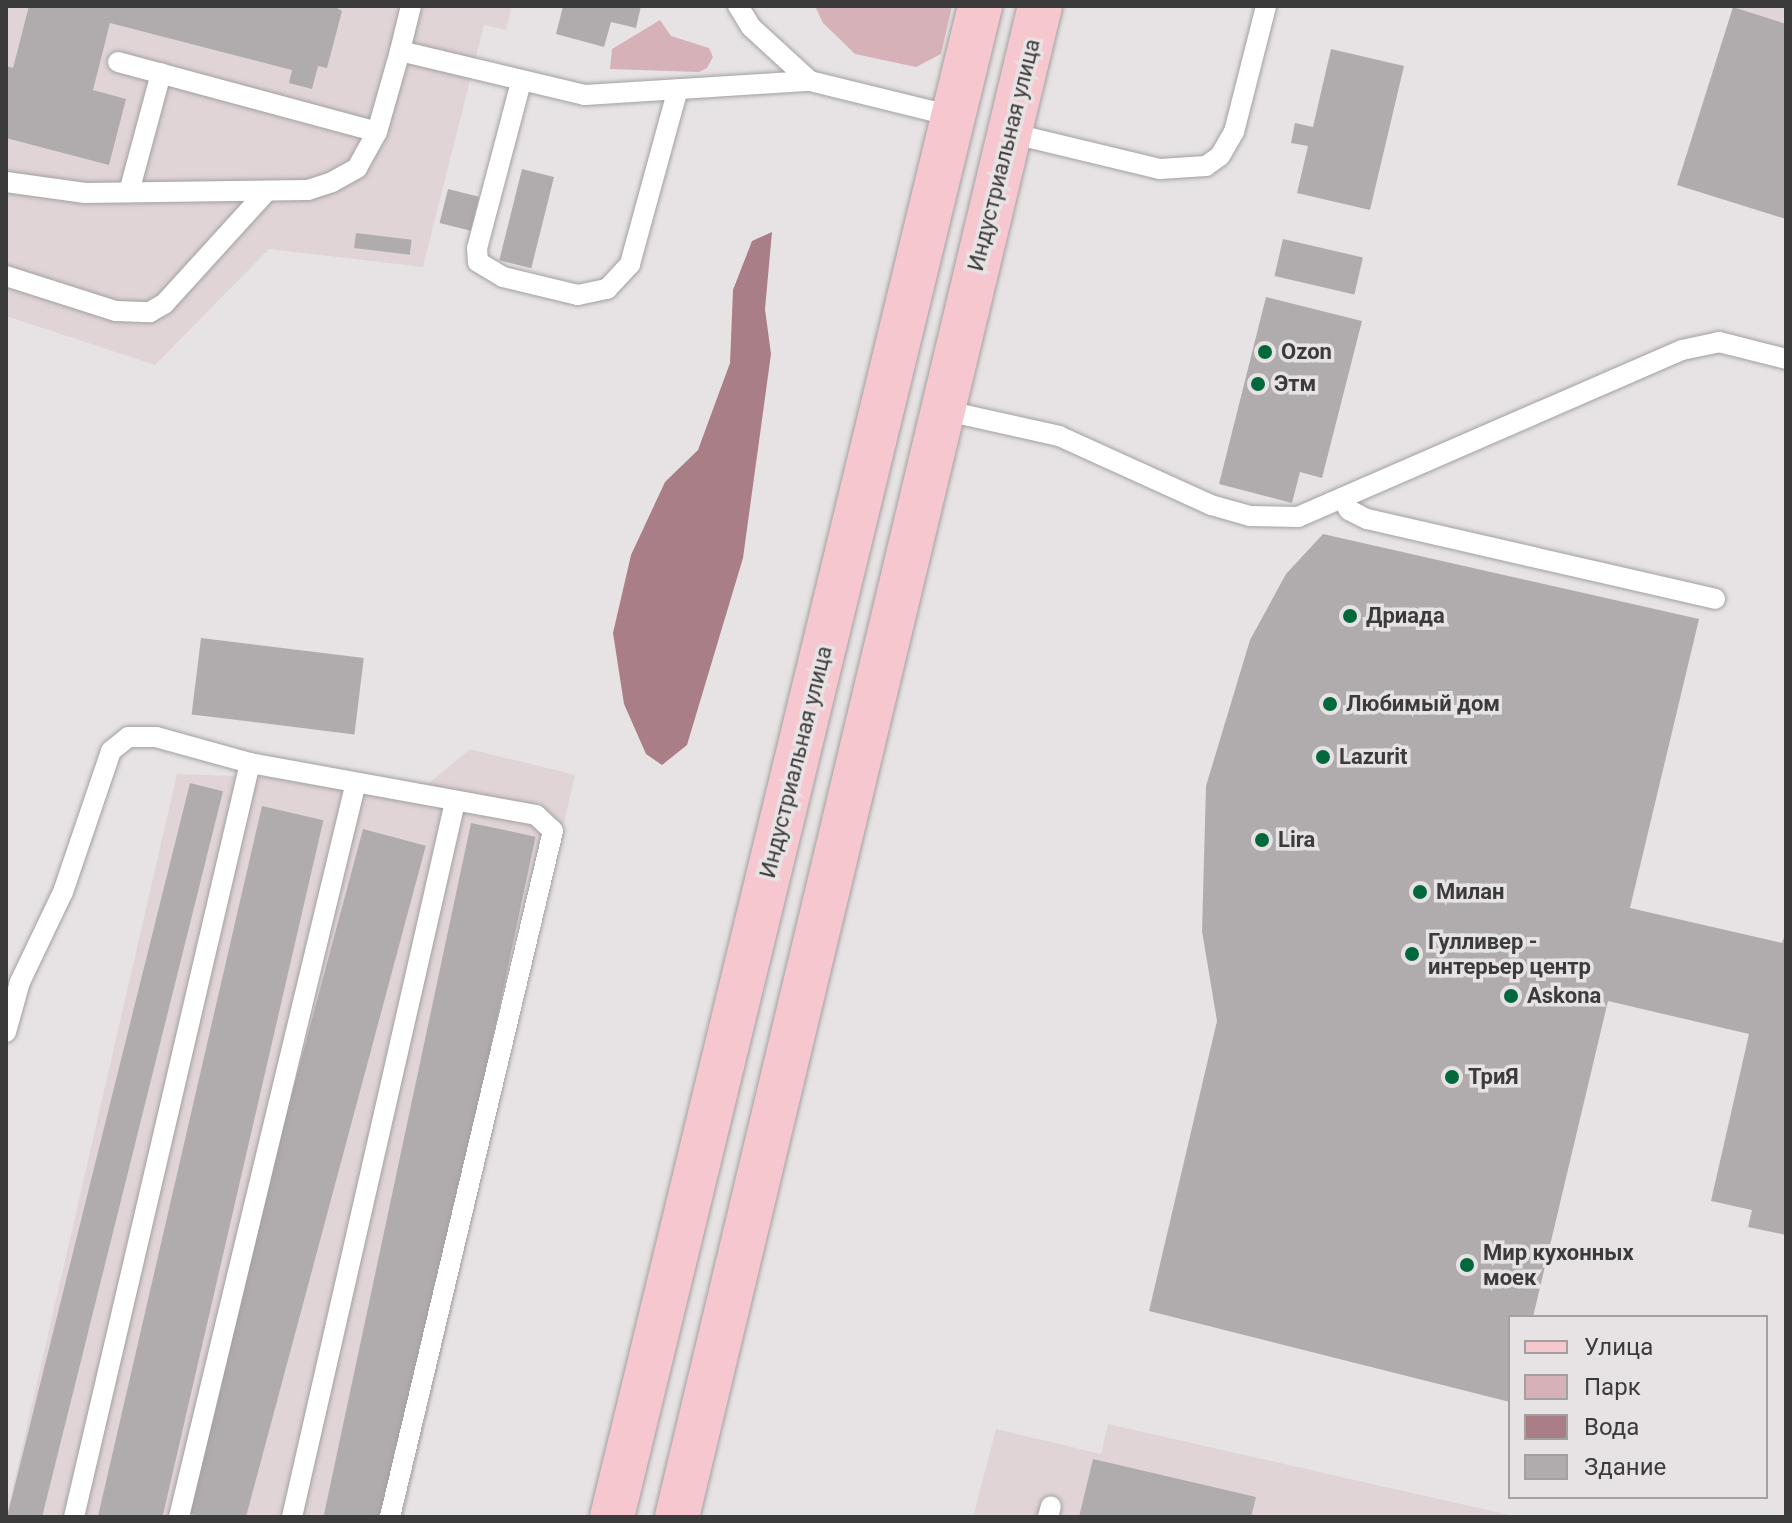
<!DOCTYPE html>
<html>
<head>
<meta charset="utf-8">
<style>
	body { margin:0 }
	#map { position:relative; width:1792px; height:1523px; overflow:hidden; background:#e7e3e4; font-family:Roboto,sans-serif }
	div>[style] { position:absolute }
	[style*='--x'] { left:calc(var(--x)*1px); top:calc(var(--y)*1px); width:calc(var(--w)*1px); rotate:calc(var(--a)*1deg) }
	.built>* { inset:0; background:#e0d4d6 }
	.green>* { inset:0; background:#d6b2b8 }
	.water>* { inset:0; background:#aa7e86 }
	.building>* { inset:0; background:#b0acad; transform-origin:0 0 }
	.roads { filter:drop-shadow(0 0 2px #a3a0a0) drop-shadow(0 0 2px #a3a0a0) }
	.lane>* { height:20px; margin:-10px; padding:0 10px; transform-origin:10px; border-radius:10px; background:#fff }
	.primary>* { height:44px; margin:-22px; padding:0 22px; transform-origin:22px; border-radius:22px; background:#f7c7d0 }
	.dots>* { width:22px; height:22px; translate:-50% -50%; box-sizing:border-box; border:4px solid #e7e3e4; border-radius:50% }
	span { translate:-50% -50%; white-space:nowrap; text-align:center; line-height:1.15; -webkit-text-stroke:7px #e7e3e4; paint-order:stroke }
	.street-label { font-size:22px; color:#3c3b3b }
	.poi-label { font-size:22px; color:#3c3b3b; font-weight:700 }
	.left { translate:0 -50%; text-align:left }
	.frame { position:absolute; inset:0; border:8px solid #3c3b3b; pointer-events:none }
	.legend { position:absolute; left:1508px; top:1315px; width:260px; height:184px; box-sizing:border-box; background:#e7e3e4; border:2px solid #a3a0a0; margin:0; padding:10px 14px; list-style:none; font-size:24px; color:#3c3b3b }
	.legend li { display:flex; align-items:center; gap:16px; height:40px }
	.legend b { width:40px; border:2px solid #a3a0a0 }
</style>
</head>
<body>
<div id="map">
	<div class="built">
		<i style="clip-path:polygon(6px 6px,512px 6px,506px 30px,484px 25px,423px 267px,269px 249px,155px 365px,6px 316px)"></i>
		<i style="clip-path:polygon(1729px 6px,1786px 6px,1786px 24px,1733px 7px)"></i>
		<i style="clip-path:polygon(470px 749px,575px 775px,404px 1517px,6px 1517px,177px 774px,429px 783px)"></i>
		<i style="clip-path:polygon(1108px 1424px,1518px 1517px,973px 1517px,996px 1429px,1101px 1454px)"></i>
	</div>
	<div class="green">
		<i style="clip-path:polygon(815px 6px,952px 6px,941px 54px,916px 67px,855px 54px,823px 23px)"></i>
		<i style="clip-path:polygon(660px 20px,671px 36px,709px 48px,713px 57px,707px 68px,699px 72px,610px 69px,612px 49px)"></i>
	</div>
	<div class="water">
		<i style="clip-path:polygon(772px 232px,765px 309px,771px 354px,743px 558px,687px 745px,662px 765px,646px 754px,624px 704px,613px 633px,631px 555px,665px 482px,698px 450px,730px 363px,733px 290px,752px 241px)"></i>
	</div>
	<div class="building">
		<i style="clip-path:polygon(29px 6px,334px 6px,342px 11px,327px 68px,318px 66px,312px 89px,289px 83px,292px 70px,110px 23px,93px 90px,126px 99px,109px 165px,6px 138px,6px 66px,13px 68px)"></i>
		<i style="clip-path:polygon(563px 6px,641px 6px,636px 28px,611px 22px,604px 47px,556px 34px)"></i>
		<i style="clip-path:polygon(1733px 7px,1786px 24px,1786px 219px,1677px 185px)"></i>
		<i style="clip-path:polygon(1331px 49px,1404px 66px,1370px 210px,1297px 193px,1308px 146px,1291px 143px,1295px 123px,1313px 127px)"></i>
		<i style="left:522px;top:169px;width:33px;height:94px;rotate:14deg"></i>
		<i style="left:448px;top:189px;width:32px;height:35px;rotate:14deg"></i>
		<i style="left:356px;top:233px;width:56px;height:15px;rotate:7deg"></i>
		<i style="left:1283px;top:239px;width:82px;height:38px;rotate:13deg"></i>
		<i style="clip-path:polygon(1266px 297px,1362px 321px,1322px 478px,1300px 472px,1292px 503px,1219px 484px)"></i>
		<i style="clip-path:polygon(1323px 534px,1699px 619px,1630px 908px,1782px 943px,1786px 932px,1786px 1235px,1748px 1227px,1752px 1210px,1711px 1201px,1749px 1034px,1608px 1001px,1533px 1317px,1510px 1317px,1510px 1402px,1149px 1311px,1217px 1021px,1202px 931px,1206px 786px,1250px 640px,1286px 574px)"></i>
		<i style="left:201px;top:638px;width:164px;height:77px;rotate:7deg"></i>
		<i style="left:190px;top:783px;width:34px;height:754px;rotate:14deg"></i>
		<i style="left:262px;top:806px;width:63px;height:730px;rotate:13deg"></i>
		<i style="left:471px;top:823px;width:66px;height:712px;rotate:12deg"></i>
		<i style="left:363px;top:829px;width:65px;height:706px;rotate:15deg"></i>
		<i style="clip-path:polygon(1093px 1459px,1256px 1497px,1251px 1517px,1079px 1517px)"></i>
	</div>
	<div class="roads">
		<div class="lane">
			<i style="--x:738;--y:6;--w:25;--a:58"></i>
			<i style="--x:751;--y:27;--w:80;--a:42.5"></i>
			<i style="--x:400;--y:51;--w:46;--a:-76.3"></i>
			<i style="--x:118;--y:62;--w:268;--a:15.1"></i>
			<i style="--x:521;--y:82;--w:172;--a:104.8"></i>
			<i style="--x:477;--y:248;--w:14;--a:86"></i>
			<i style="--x:478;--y:262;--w:29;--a:31"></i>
			<i style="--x:503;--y:277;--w:77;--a:13.5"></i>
			<i style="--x:578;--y:295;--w:30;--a:-12"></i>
			<i style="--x:607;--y:289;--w:34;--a:-47"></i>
			<i style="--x:630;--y:264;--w:181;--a:-74.7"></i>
			<i style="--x:1010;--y:133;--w:154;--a:13.5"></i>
			<i style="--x:1160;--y:169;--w:46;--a:-3.7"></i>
			<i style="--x:1206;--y:166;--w:17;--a:-36"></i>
			<i style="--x:1220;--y:156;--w:28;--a:-60"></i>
			<i style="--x:1234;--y:132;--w:130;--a:-75.7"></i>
			<i style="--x:6;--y:182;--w:80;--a:7.9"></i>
			<i style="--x:85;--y:193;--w:223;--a:-0.8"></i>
			<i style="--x:308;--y:190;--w:25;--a:-18"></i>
			<i style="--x:332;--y:182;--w:29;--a:-29"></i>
			<i style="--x:357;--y:168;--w:41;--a:-60.9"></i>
			<i style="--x:377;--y:132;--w:84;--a:-74.1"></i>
			<i style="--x:400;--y:51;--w:190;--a:13.4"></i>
			<i style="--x:585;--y:95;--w:225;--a:-3.6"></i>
			<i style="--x:810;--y:81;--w:147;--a:13.8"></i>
			<i style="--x:129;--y:192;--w:123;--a:-74.9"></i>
			<i style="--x:6;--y:276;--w:115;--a:17.7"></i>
			<i style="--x:116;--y:311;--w:34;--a:2"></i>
			<i style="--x:150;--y:312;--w:16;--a:-30"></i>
			<i style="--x:164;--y:304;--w:153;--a:-47.7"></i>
			<i style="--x:942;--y:410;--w:120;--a:12.5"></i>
			<i style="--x:1059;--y:436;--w:167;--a:24.4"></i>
			<i style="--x:1211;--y:505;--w:41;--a:15.8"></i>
			<i style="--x:1250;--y:516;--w:48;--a:1.2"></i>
			<i style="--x:1298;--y:517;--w:419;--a:-23.5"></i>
			<i style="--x:1682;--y:350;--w:38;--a:-12"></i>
			<i style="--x:1719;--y:342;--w:69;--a:14.2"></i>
			<i style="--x:1342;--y:498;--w:14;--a:60"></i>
			<i style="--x:1349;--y:510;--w:20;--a:27"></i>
			<i style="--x:1367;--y:519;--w:357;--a:12.9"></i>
			<i style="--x:6;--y:1032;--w:52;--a:-74.4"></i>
			<i style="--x:20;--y:982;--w:100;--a:-64.5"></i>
			<i style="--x:63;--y:892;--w:149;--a:-71.2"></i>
			<i style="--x:111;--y:751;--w:22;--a:-39"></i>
			<i style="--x:128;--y:737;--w:28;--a:0"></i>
			<i style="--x:156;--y:737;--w:98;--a:15.5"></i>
			<i style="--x:74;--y:1517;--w:774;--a:-76.86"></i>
			<i style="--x:250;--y:763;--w:291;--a:10.3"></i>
			<i style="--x:536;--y:815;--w:23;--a:43"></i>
			<i style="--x:553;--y:831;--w:705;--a:103.37"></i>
			<i style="--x:179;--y:1517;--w:752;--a:-76.46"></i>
			<i style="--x:292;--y:1517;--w:733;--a:-77.16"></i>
			<i style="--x:1048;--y:1517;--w:11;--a:-75"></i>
		</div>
		<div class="primary">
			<i style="--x:612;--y:1517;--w:1555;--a:-76.31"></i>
			<i style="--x:677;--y:1517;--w:1554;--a:-76.49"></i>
		</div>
	</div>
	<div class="dots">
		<i style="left:1265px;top:352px;background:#04683d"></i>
		<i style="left:1258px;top:384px;background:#04683d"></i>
		<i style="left:1350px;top:616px;background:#04683d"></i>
		<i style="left:1330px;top:704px;background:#04683d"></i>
		<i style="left:1323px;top:757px;background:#04683d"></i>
		<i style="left:1262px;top:840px;background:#04683d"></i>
		<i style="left:1420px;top:892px;background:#04683d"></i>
		<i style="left:1412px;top:954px;background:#04683d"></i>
		<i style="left:1511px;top:996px;background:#04683d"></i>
		<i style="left:1452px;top:1077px;background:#04683d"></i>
		<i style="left:1467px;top:1265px;background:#04683d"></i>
	</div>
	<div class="street-label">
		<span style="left:1004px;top:155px;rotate:-76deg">Индустриальная улица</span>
		<span style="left:796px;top:762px;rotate:-76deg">Индустриальная улица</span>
	</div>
	<div class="poi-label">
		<span class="left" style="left:1281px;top:352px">Ozon</span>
		<span class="left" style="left:1274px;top:384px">Этм</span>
		<span class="left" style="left:1366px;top:616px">Дриада</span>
		<span class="left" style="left:1346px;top:704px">Любимый дом</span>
		<span class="left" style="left:1339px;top:757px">Lazurit</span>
		<span class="left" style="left:1278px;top:840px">Lira</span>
		<span class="left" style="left:1436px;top:892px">Милан</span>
		<span class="left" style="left:1428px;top:954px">Гулливер -<br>интерьер центр</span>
		<span class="left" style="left:1527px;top:996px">Askona</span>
		<span class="left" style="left:1468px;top:1077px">ТриЯ</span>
		<span class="left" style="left:1483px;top:1265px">Мир кухонных<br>моек</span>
	</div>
	<div class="frame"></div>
	<ul class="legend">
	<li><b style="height:10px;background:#f7c7d0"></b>Улица</li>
	<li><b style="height:22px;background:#d6b2b8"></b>Парк</li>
	<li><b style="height:22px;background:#aa7e86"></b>Вода</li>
	<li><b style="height:22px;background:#b0acad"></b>Здание</li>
	</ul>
</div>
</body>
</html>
